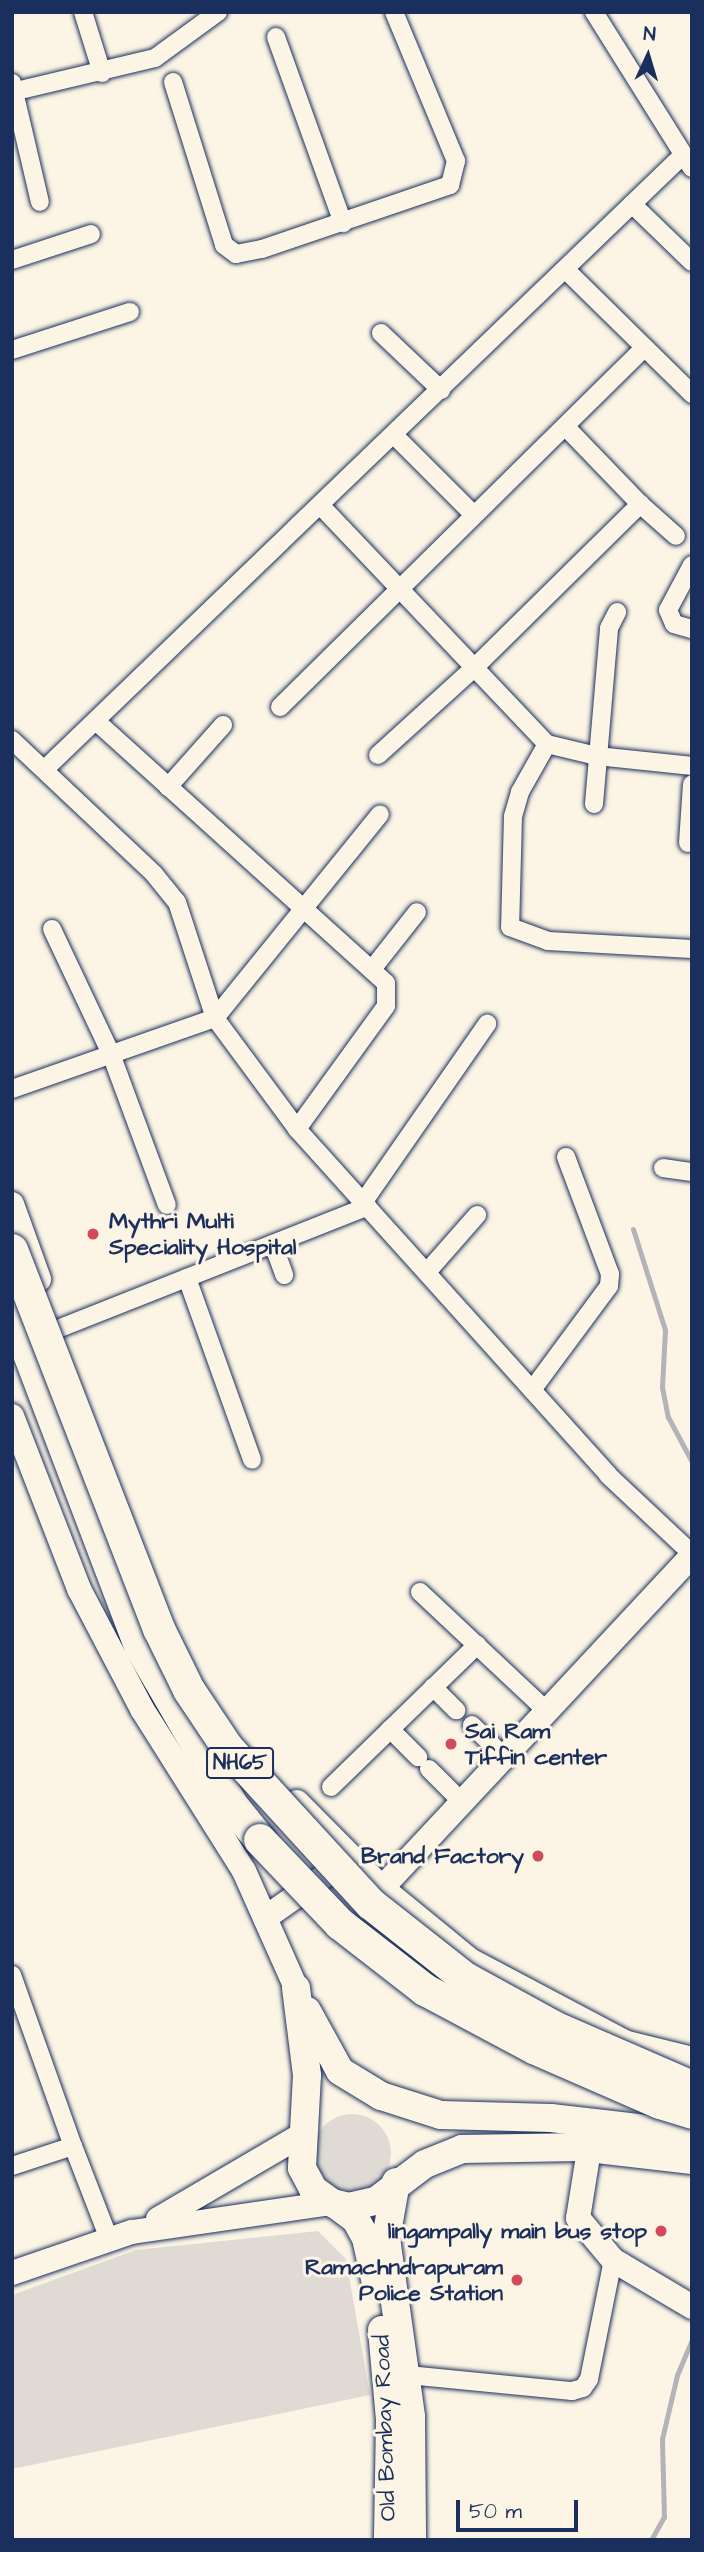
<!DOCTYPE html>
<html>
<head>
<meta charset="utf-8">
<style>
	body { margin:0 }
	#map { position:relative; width:704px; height:2552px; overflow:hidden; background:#fcf5e5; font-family:"Architects Daughter",sans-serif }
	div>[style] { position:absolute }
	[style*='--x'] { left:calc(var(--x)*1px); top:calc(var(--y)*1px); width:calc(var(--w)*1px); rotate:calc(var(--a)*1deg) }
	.green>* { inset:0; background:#dfdbd4 }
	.round { border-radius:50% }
	.stream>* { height:5px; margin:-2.5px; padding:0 2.5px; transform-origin:2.5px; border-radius:2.5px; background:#b2b4b8 }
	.roads { filter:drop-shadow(0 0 2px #1b2f5e) drop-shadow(0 0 2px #1b2f5e) }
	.street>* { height:18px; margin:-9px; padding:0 9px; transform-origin:9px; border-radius:9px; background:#fcf5e5 }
	.secondary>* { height:24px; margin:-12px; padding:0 12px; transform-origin:12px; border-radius:12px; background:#fcf5e5 }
	.primary>* { height:28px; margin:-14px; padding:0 14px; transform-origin:14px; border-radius:14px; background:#fcf5e5 }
	.highway>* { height:32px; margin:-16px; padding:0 16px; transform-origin:16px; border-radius:16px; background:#fcf5e5 }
	.bridges { filter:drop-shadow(0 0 2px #1b2f5e) drop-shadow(0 0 2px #1b2f5e) }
	.highway-bridge>* { height:32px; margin:-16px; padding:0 16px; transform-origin:16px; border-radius:16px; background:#fcf5e5 }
	.dots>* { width:19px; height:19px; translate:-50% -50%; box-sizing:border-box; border:4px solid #fcf5e5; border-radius:50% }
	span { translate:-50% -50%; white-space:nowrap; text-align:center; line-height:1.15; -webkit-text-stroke:6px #fcf5e5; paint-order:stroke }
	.shield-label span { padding:2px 5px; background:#fcf5e5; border:2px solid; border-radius:5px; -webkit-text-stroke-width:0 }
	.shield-label { font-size:21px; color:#1b2f5e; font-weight:700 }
	.poi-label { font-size:23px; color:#1b2f5e; font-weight:700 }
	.left { translate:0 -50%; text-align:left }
	.right { translate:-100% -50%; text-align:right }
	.street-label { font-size:23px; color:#1b2f5e }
	.frame { position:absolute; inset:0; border:14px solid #1b2f5e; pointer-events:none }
	.north { position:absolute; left:613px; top:21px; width:70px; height:70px; -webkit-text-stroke:5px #fcf5e5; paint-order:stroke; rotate:4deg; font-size:19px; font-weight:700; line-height:28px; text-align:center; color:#1b2f5e }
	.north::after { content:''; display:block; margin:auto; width:24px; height:32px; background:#1b2f5e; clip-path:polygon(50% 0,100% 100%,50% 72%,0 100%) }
	.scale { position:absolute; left:456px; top:2500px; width:122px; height:32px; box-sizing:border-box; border:4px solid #1b2f5e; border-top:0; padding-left:9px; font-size:21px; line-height:24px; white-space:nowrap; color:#1b2f5e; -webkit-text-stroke:5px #fcf5e5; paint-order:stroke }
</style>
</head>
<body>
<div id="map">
	<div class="green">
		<i class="round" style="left:313px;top:2114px;width:78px;height:78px"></i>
		<i style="clip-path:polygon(318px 2231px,346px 2259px,370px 2395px,12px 2469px,12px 2295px,136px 2250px)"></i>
	</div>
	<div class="stream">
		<i style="--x:633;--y:1229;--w:106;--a:72.4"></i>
		<i style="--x:665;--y:1330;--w:57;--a:93"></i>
		<i style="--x:662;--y:1387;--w:31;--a:79"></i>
		<i style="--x:668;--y:1417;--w:51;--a:61.9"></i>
		<i style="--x:651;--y:2540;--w:26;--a:-61"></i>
		<i style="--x:664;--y:2517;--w:78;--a:-91.5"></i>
		<i style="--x:662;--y:2439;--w:66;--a:-76.8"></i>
		<i style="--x:677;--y:2375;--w:39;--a:-67"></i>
	</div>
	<div class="roads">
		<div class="street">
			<i style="--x:83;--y:12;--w:64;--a:72.7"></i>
			<i style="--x:594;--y:12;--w:184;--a:57.9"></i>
			<i style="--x:276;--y:37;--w:198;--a:70.2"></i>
			<i style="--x:173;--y:82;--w:171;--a:72.6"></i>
			<i style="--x:224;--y:245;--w:15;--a:37"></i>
			<i style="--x:236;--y:254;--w:26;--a:-11"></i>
			<i style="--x:262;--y:249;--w:199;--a:-18.8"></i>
			<i style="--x:450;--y:185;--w:25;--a:-76"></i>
			<i style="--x:456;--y:161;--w:161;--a:-112.6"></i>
			<i style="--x:12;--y:83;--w:122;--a:76.8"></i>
			<i style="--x:12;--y:92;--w:147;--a:-13.4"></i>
			<i style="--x:155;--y:58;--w:78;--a:-36.1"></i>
			<i style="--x:632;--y:204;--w:83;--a:44"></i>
			<i style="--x:12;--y:260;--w:83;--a:-18.2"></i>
			<i style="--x:566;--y:270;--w:177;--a:44.5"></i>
			<i style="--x:381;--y:333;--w:83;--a:43.5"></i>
			<i style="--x:12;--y:350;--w:124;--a:-17.9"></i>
			<i style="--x:394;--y:435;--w:113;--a:45"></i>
			<i style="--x:640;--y:504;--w:48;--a:41.6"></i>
			<i style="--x:321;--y:506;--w:328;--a:46.5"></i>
			<i style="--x:547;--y:744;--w:51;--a:13.5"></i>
			<i style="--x:597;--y:756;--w:96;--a:6"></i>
			<i style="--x:692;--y:565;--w:51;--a:118.1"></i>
			<i style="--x:668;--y:610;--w:15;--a:67"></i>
			<i style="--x:674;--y:624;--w:19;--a:16"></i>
			<i style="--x:280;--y:707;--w:510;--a:-44.6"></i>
			<i style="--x:97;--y:722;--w:389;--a:42.1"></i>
			<i style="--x:386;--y:983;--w:23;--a:90"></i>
			<i style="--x:386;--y:1006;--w:152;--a:125.9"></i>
			<i style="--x:12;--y:740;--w:195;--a:43.3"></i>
			<i style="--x:154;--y:874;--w:36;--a:51"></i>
			<i style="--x:177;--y:902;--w:122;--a:71.9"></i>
			<i style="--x:215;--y:1018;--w:138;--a:53.5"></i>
			<i style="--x:297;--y:1129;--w:465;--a:48"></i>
			<i style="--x:608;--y:1475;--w:115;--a:43.2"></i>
			<i style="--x:547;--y:744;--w:55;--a:119.4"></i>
			<i style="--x:520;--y:792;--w:25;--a:106"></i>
			<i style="--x:513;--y:816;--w:111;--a:91.5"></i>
			<i style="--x:510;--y:927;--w:40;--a:20.2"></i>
			<i style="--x:548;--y:941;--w:144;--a:3.2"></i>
			<i style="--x:378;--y:755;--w:132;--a:-42.2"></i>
			<i style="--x:476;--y:666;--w:231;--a:-44.6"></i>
			<i style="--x:640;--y:504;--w:107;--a:-133.9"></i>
			<i style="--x:46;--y:768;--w:883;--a:-43.9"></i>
			<i style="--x:168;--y:787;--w:83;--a:-48.4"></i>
			<i style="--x:594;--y:804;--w:177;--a:-85.1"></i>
			<i style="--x:609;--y:628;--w:18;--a:-63"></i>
			<i style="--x:688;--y:843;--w:59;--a:-86.1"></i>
			<i style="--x:52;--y:929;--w:138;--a:64.7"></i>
			<i style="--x:111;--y:1054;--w:161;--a:69.7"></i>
			<i style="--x:373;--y:968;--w:71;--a:-51.8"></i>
			<i style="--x:12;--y:1089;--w:215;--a:-19.3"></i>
			<i style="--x:215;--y:1018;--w:262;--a:-51"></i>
			<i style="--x:663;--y:1168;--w:29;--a:8"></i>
			<i style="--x:364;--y:1201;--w:216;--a:-55.2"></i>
			<i style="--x:273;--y:1244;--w:33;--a:70"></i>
			<i style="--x:427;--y:1272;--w:76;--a:-48.7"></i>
			<i style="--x:187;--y:1278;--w:193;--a:70.3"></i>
			<i style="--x:45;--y:1334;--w:347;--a:-21.6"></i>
			<i style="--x:532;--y:1390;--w:129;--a:-53.5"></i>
			<i style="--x:609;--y:1286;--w:12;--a:-85"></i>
			<i style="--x:610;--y:1274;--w:125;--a:-110.6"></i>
			<i style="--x:420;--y:1592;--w:175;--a:43.2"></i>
			<i style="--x:433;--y:1687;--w:33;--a:45"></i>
			<i style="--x:472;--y:1725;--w:47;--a:45"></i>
			<i style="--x:390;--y:1729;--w:40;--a:45"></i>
			<i style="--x:429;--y:1769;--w:49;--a:45"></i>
			<i style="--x:331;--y:1787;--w:204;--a:-44.2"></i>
			<i style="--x:12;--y:1975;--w:182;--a:70.4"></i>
			<i style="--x:73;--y:2146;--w:64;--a:161.8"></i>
			<i style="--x:73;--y:2146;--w:100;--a:68.8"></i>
			<i style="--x:408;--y:2375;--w:165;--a:5.6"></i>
			<i style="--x:572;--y:2391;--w:11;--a:-15"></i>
			<i style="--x:583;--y:2388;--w:11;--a:-56"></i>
			<i style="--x:589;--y:2379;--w:121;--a:-78.6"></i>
		</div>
		<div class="secondary">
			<i style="--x:12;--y:1204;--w:80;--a:70.2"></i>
			<i style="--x:12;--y:1416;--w:186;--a:68.8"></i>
			<i style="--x:79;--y:1589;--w:136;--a:62.3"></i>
			<i style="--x:142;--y:1709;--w:191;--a:57.8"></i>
			<i style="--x:244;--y:1871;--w:128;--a:66"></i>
			<i style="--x:297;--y:1802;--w:121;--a:45.3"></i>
			<i style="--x:382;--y:1888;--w:114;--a:39.3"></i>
			<i style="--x:470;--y:1960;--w:178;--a:27.9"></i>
			<i style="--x:627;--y:2043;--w:67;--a:13.8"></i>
			<i style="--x:382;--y:1888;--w:454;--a:-47"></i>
			<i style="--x:265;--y:1918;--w:104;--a:-35.2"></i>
			<i style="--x:592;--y:2131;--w:88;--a:99.1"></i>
			<i style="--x:578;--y:2218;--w:55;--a:50.2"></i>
			<i style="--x:613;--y:2260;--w:92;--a:30.7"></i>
			<i style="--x:158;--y:2219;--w:170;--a:-30.3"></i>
			<i style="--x:12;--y:2273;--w:127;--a:-18.9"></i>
			<i style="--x:132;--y:2232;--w:202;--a:-8.3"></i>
		</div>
		<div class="primary">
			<i style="--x:296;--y:1988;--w:88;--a:82.8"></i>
			<i style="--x:307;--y:2075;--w:93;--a:93.1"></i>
			<i style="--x:302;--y:2168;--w:24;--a:62"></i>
			<i style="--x:313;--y:2189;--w:24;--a:36"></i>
			<i style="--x:332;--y:2203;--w:17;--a:13"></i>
			<i style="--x:349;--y:2207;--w:28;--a:-13"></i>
			<i style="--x:376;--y:2201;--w:61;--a:-37.1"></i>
			<i style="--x:425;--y:2164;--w:40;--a:-22"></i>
			<i style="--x:462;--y:2149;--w:118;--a:-1"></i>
			<i style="--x:580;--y:2147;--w:113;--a:6.6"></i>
			<i style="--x:307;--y:2011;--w:68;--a:61.2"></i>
			<i style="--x:340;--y:2071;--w:48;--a:31.4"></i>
			<i style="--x:381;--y:2096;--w:63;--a:17.6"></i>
			<i style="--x:441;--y:2115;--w:110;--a:1.6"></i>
			<i style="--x:551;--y:2118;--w:142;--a:6.5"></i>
			<i style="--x:396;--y:2182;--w:57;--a:100.1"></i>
			<i style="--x:386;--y:2238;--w:181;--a:82"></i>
			<i style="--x:411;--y:2417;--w:123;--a:89.5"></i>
			<i style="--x:335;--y:2204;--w:26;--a:37"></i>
			<i style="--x:356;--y:2220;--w:21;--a:61"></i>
			<i style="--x:366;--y:2238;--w:42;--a:77.6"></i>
			<i style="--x:382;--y:2330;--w:90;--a:84.9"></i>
			<i style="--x:390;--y:2420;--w:120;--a:91"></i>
		</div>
		<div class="highway">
			<i style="--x:12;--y:1309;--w:363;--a:69.2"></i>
			<i style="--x:141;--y:1648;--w:181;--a:59.9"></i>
			<i style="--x:232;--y:1805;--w:45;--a:51.3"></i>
		</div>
	</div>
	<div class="bridges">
		<div class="highway-bridge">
			<i style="--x:12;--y:1250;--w:407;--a:68.8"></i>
			<i style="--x:159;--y:1629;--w:68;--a:63.8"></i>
			<i style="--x:189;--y:1690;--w:69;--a:56.3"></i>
			<i style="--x:227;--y:1747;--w:213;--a:47.5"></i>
			<i style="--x:371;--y:1904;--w:120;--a:38.2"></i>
			<i style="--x:465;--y:1978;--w:102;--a:28.8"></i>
			<i style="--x:554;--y:2027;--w:150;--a:23.5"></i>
			<i style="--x:260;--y:1840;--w:116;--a:46.4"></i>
			<i style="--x:340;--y:1924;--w:108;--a:37.8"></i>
			<i style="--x:425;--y:1990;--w:123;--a:28"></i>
			<i style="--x:534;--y:2048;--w:137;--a:23.6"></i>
			<i style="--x:660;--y:2103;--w:34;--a:17"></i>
		</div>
	</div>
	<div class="dots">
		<i style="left:93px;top:1234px;background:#d1495b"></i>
		<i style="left:451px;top:1744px;background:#d1495b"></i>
		<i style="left:538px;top:1856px;background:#d1495b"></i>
		<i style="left:661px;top:2231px;background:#d1495b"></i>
		<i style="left:517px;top:2280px;background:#d1495b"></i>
	</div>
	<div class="shield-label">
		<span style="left:240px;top:1763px">NH65</span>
	</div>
	<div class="poi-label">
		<span class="left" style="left:109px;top:1234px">Mythri Multi<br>Speciality Hospital</span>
		<span class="left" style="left:465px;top:1744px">Sai Ram<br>Tiffin center</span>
		<span class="right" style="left:524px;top:1856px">Brand Factory</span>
		<span class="right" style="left:647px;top:2231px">lingampally main bus stop</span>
		<span class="right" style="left:503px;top:2280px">Ramachndrapuram<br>Police Station</span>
	</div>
	<div class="street-label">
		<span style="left:385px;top:2428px;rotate:-92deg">Old Bombay Road</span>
	</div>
	<div class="frame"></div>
	<div class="north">N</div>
	<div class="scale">50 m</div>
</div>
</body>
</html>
